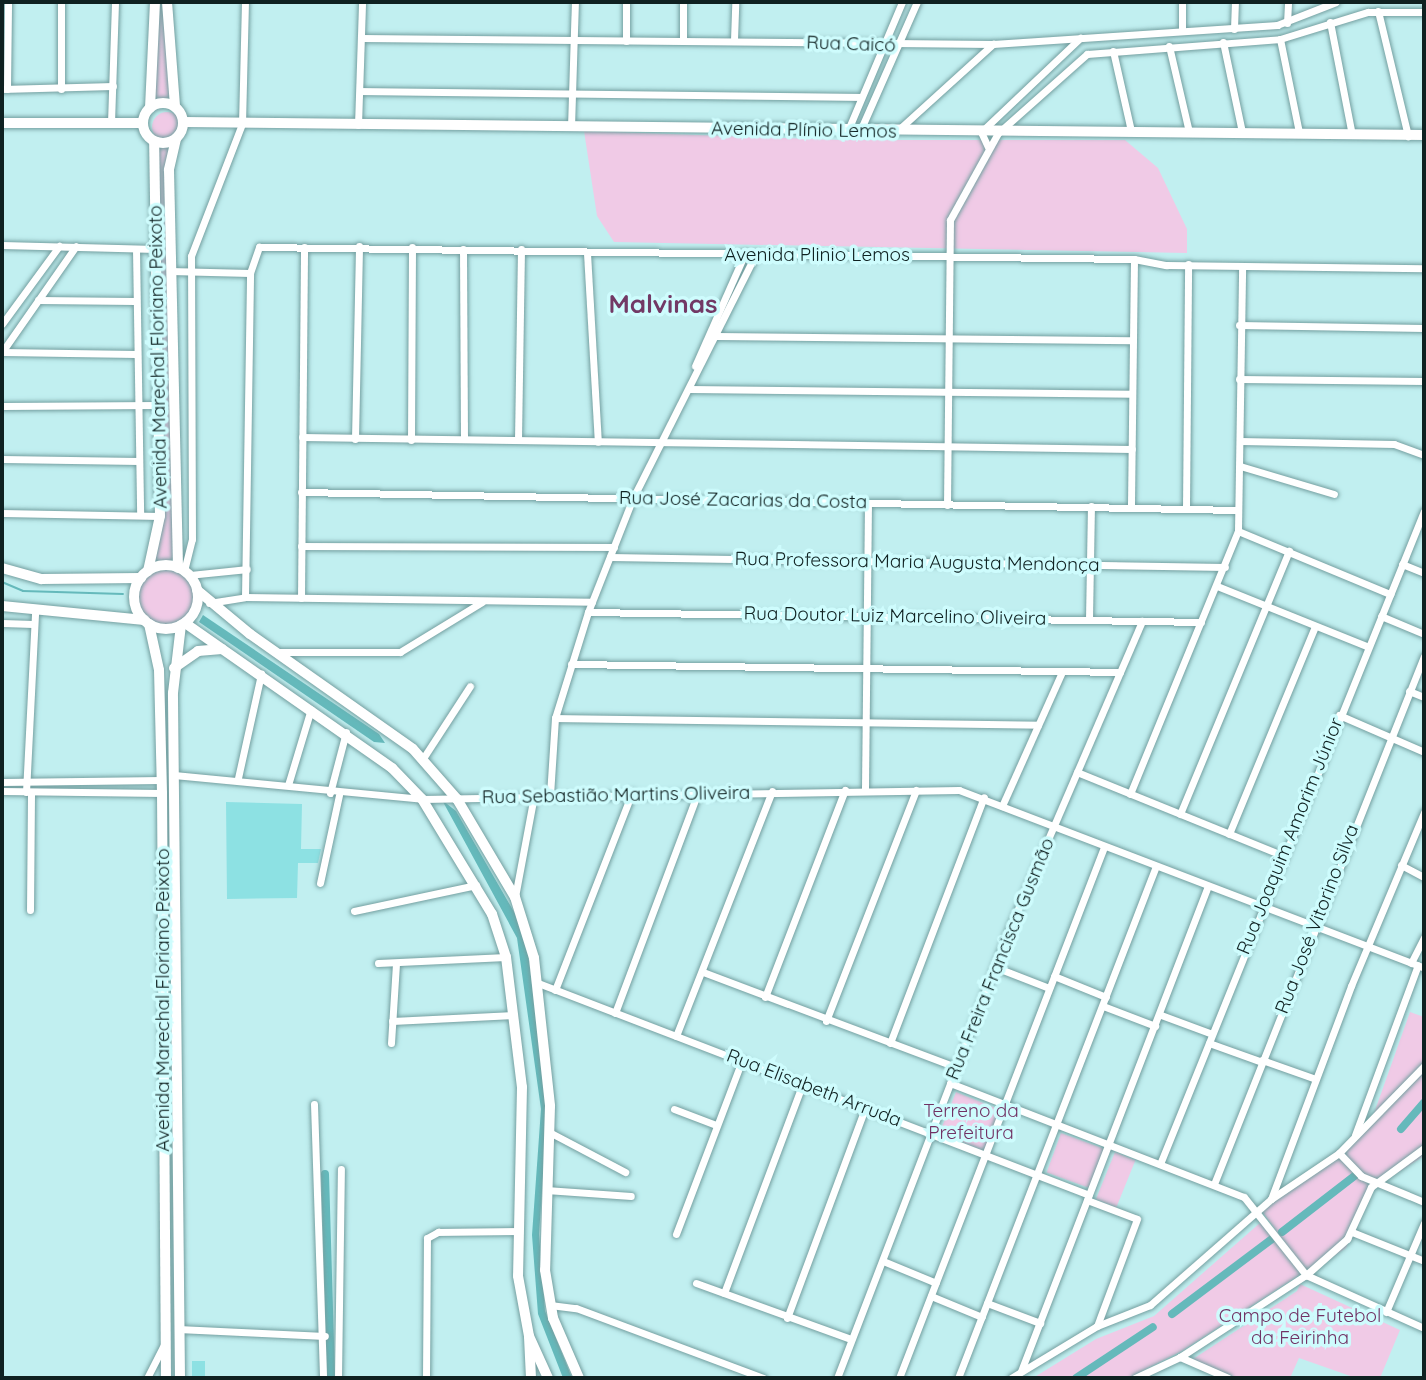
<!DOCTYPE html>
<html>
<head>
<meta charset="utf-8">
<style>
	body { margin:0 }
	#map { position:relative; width:1426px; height:1380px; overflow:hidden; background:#c1eff0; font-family:Quicksand,sans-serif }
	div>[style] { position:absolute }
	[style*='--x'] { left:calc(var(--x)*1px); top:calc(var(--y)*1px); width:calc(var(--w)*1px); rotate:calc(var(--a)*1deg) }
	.green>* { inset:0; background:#f0cae6; transform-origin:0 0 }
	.round { border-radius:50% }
	.water>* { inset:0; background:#65b9bb }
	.stream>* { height:2px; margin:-1px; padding:0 1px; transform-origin:1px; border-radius:1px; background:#65b9bb }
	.canal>* { height:8px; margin:-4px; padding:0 4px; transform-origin:4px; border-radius:4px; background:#65b9bb }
	.building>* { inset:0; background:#8de1e3; transform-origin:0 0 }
	.roads { filter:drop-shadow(0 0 2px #749fa0) drop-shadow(0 0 2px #749fa0) }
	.street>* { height:7px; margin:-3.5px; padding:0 3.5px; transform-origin:3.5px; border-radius:3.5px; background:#fff }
	.secondary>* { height:10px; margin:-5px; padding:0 5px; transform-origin:5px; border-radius:5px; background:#fff }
	.primary>* { height:10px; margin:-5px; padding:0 5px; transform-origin:5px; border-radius:5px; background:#fff }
	.primary>.ring { margin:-5px; padding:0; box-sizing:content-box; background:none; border:10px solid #fff; border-radius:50% }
	span { translate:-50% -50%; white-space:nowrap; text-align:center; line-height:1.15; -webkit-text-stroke:7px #cefcfd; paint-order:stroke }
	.street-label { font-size:19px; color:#0f2121 }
	.park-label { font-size:19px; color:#713264 }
	.district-label { font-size:26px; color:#723965; font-weight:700 }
	.frame { position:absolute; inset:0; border:4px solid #0f2121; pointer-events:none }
</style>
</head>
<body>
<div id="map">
	<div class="green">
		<i style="clip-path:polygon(157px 2px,167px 2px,172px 103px,153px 104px)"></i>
		<i class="round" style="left:152px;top:112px;width:30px;height:30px"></i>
		<i style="clip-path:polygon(584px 131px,842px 140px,1125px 140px,1158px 168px,1187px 229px,1187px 253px,614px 242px,597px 216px)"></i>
		<i style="clip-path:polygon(174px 142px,170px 367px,176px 566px,151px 568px,162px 519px,156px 143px)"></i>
		<i class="round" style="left:136px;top:567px;width:60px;height:60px"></i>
		<i style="clip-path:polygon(1410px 1012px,1424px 1017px,1424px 1063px,1373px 1116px)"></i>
		<i style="clip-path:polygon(1424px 1069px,1424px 1156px,1374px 1188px,1346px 1248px,1308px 1274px,1261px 1210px,1355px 1137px)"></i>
		<i style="left:956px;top:1092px;width:51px;height:44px;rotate:22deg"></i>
		<i style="left:1061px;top:1133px;width:49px;height:42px;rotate:20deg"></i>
		<i style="left:1115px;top:1152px;width:22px;height:51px;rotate:22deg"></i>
		<i style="clip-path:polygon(1261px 1222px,1301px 1274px,1182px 1351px,1128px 1378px,1033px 1378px,1096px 1339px,1154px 1316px)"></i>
		<i style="clip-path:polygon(1300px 1284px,1400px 1330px,1380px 1378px,1356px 1378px,1299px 1358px,1290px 1378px,1239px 1378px,1190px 1361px,1297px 1291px)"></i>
	</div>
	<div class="water">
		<i style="clip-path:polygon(203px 615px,379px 734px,385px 743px,374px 742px,199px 622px)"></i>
		<i style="clip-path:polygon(442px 800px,456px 811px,525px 931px,548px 1106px,539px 1234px,545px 1311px,572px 1378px,563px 1378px,538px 1314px,532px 1235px,541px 1109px,517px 938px)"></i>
	</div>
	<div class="stream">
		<i style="--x:2;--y:582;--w:23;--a:23"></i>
		<i style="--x:23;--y:591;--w:100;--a:1.7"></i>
	</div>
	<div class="canal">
		<i style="--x:1401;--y:1129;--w:35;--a:-49"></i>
		<i style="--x:325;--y:1174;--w:204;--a:88.3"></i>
		<i style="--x:1282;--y:1232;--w:95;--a:-37.7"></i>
		<i style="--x:1172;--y:1314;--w:125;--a:-36.9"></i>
		<i style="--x:1076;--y:1378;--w:92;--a:-33.5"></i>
	</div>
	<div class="building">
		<i style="clip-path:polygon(226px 802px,302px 804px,301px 849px,321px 849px,318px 863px,298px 863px,297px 898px,227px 899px)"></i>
		<i style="left:192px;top:1361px;width:13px;height:17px"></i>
	</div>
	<div class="roads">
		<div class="street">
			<i style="--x:1182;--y:2;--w:29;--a:90"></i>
			<i style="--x:1378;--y:11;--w:129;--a:76.5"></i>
			<i style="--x:1330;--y:22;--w:115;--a:79"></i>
			<i style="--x:1287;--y:23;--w:21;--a:-87"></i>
			<i style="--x:1234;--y:29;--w:27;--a:-88"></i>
			<i style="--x:361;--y:38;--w:632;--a:0.54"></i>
			<i style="--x:993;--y:44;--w:285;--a:-3.8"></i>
			<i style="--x:1277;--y:25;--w:63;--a:-21.3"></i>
			<i style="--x:1280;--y:39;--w:95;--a:78.5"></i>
			<i style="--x:734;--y:40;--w:38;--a:-88"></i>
			<i style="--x:626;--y:41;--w:39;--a:-90"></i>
			<i style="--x:683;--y:41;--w:39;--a:-90"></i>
			<i style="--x:1223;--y:42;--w:92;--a:78.1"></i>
			<i style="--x:1169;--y:46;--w:88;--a:76.9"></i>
			<i style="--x:1113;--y:51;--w:82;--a:77.3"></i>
			<i style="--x:2;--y:89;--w:111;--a:-1.5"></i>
			<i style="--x:7;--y:89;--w:87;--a:-89.3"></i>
			<i style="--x:61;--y:89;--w:87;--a:-90"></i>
			<i style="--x:360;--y:91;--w:501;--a:0.69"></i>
			<i style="--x:111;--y:123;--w:121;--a:-88.1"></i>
			<i style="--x:358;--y:125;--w:123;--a:-88.1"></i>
			<i style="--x:571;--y:127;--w:125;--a:-88.2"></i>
			<i style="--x:848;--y:130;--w:139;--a:-67.1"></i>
			<i style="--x:860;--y:131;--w:141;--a:-66.2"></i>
			<i style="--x:897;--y:131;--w:130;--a:-42.2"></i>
			<i style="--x:988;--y:147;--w:17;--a:-115"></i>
			<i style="--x:981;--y:132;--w:137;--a:-43.5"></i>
			<i style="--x:2;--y:245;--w:154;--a:1.5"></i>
			<i style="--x:136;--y:249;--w:265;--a:89.1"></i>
			<i style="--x:463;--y:249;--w:190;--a:89.7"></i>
			<i style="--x:587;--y:253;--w:189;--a:86.7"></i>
			<i style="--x:1134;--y:259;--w:33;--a:11"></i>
			<i style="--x:1166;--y:265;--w:258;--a:0.7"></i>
			<i style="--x:170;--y:271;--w:80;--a:1.4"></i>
			<i style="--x:38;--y:300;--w:97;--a:0.6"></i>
			<i style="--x:2;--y:324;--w:97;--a:-53.8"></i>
			<i style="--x:1239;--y:325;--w:185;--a:0.9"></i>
			<i style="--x:716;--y:336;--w:416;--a:0.6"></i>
			<i style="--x:2;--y:352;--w:134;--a:0.9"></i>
			<i style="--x:2;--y:352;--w:129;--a:-55.1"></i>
			<i style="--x:695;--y:366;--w:124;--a:-66.1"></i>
			<i style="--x:1239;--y:379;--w:185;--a:0.6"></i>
			<i style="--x:689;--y:389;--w:442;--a:0.6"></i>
			<i style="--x:2;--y:406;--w:155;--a:-0.4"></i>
			<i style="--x:302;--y:437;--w:830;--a:0.83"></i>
			<i style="--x:355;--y:439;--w:193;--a:-88.8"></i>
			<i style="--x:411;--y:440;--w:193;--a:-89.7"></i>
			<i style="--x:518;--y:440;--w:191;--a:-89.1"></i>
			<i style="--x:1240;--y:441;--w:154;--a:1.1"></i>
			<i style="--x:1394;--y:444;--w:32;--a:20"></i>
			<i style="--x:2;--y:459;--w:137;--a:0.8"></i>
			<i style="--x:1240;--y:466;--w:98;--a:16.6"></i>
			<i style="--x:301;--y:492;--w:937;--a:1.1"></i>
			<i style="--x:947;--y:505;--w:285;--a:-89.4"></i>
			<i style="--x:950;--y:220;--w:99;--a:-61.1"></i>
			<i style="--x:998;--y:133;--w:119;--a:-41.6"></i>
			<i style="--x:1087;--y:54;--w:194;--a:-4.4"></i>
			<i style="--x:1280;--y:39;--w:92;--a:-17.1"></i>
			<i style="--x:1368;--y:12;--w:56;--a:0"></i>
			<i style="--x:1186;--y:508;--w:244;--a:-89.5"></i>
			<i style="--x:2;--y:513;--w:158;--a:1.1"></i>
			<i style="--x:1238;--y:531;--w:165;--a:22.5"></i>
			<i style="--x:301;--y:546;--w:313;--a:0.2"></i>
			<i style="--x:610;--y:557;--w:615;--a:0.93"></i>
			<i style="--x:1402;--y:564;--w:24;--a:22"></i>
			<i style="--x:184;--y:571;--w:33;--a:-76"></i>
			<i style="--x:192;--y:539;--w:283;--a:-90.2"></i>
			<i style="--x:191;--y:256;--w:142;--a:-68.9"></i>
			<i style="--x:242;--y:124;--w:122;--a:-88.6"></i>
			<i style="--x:189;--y:575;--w:58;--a:-5.9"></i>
			<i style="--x:1217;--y:586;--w:161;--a:21.9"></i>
			<i style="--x:245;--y:597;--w:324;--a:-89.1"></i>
			<i style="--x:250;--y:273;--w:28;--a:-71"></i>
			<i style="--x:259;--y:247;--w:875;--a:0.79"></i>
			<i style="--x:1134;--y:259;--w:248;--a:90.7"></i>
			<i style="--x:301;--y:598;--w:351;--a:-89.5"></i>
			<i style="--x:209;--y:603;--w:36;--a:-9"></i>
			<i style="--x:245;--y:597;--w:347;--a:0.8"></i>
			<i style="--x:588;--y:612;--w:613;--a:0.93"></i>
			<i style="--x:1381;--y:616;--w:47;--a:22.7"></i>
			<i style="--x:1089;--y:619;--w:113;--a:-89"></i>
			<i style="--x:2;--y:623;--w:31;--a:2"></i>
			<i style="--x:279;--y:652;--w:121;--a:0"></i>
			<i style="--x:400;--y:652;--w:96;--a:-31.4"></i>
			<i style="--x:571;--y:664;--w:549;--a:0.83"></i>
			<i style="--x:1409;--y:691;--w:16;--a:22"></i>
			<i style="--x:1339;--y:715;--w:93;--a:23.5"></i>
			<i style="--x:555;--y:718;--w:483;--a:0.8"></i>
			<i style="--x:422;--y:760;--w:88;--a:-57"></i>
			<i style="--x:1077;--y:772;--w:220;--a:22.1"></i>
			<i style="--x:174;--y:775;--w:249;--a:5.5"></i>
			<i style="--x:422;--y:799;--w:537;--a:-0.96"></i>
			<i style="--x:959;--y:790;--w:498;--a:20.9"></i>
			<i style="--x:238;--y:778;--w:107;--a:-77.5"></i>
			<i style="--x:2;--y:782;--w:159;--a:-0.7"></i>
			<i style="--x:288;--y:785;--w:79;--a:-73.2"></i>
			<i style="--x:865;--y:789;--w:286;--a:-89.4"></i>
			<i style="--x:2;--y:791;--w:160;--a:0.7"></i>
			<i style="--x:26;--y:792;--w:180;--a:-87.1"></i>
			<i style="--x:330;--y:793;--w:63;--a:-75.3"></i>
			<i style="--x:1130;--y:794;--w:284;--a:-67.7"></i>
			<i style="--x:1238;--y:531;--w:265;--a:-89.1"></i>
			<i style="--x:550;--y:795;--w:77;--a:-86.3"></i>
			<i style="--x:555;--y:718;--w:111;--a:-72.7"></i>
			<i style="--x:588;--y:612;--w:123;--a:-68.5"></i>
			<i style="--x:633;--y:498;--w:274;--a:-63.3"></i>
			<i style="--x:1002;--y:806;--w:147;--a:-65.9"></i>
			<i style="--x:1180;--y:814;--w:285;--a:-67.5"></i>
			<i style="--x:1229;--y:834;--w:225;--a:-67.5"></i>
			<i style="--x:1401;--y:865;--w:26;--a:28"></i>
			<i style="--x:320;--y:883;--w:90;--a:-77.8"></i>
			<i style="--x:515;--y:897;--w:104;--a:-79.4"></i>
			<i style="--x:30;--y:910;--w:118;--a:-89.5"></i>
			<i style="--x:354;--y:911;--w:125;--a:-12"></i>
			<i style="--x:378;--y:963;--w:128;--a:-2.7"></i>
			<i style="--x:1411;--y:963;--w:29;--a:-63"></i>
			<i style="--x:995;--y:967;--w:58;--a:21.3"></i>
			<i style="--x:703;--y:972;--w:270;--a:20.6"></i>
			<i style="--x:1054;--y:976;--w:56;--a:22"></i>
			<i style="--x:538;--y:983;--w:590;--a:21.04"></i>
			<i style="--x:555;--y:990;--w:212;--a:-68.7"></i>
			<i style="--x:765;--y:997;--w:222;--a:-68.9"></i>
			<i style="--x:1103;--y:1006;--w:56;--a:21"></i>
			<i style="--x:615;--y:1013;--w:236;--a:-69.4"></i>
			<i style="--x:1161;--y:1015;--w:54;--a:20.4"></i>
			<i style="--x:392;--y:1021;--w:122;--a:-2.8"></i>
			<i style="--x:826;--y:1021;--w:248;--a:-68.7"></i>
			<i style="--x:676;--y:1036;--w:263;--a:-68.6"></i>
			<i style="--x:391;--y:1043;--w:80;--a:-86.4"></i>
			<i style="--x:890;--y:1043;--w:263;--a:-69.1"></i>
			<i style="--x:1209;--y:1043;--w:56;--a:19.7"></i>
			<i style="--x:1262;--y:1060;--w:57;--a:19.4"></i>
			<i style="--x:950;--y:1083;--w:315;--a:21.2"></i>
			<i style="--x:1244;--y:1197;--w:100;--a:51.5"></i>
			<i style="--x:1306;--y:1275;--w:129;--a:24.2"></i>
			<i style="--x:314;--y:1104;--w:274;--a:88.1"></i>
			<i style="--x:674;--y:1109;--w:45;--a:20.9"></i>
			<i style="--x:551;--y:1133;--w:84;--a:27.8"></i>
			<i style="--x:1355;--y:1135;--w:181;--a:-69.7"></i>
			<i style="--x:1339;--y:1153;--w:32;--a:46"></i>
			<i style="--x:1361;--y:1176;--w:68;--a:22.4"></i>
			<i style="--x:1160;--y:1164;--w:704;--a:-67.99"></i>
			<i style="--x:1214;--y:1184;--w:568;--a:-68.31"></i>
			<i style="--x:546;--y:1190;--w:85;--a:4"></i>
			<i style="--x:1271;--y:1199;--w:228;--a:-69.4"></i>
			<i style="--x:1351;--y:986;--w:189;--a:-67.2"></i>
			<i style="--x:1087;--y:1200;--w:53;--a:20.8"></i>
			<i style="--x:1137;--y:1219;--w:114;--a:110.5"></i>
			<i style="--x:1352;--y:1232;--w:78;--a:21.9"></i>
			<i style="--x:676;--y:1234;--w:186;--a:-69.2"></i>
			<i style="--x:883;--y:1261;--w:57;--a:22.5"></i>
			<i style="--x:696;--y:1283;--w:165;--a:19.9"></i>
			<i style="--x:724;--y:1293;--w:224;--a:-69.4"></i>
			<i style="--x:931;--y:1296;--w:55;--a:22.4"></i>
			<i style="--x:987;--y:1303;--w:57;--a:20.7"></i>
			<i style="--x:550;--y:1305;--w:26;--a:7"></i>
			<i style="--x:576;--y:1308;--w:200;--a:20.5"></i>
			<i style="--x:1386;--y:1312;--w:97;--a:-66.9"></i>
			<i style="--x:787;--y:1318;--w:224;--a:-69.6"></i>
			<i style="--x:178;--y:1329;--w:147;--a:2.7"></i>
			<i style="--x:1180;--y:1357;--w:52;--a:23.6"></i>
			<i style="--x:1021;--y:1371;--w:520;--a:-68.92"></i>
			<i style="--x:147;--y:1378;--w:36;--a:-63"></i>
			<i style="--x:338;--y:1378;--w:209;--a:-89.2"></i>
			<i style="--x:426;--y:1378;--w:140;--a:-89.6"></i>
			<i style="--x:427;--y:1238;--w:13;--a:-29"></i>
			<i style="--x:438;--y:1232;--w:77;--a:-0.7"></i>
			<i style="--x:837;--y:1378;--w:487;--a:-69"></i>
			<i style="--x:1012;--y:923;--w:329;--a:-66.7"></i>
			<i style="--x:899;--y:1378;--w:569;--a:-68.89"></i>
			<i style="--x:958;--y:1378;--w:549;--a:-68.86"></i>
			<i style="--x:1011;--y:1378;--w:100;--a:-31.2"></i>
			<i style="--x:1097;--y:1326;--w:57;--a:-21.6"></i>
			<i style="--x:1150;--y:1305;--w:161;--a:-41.2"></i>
			<i style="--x:1271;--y:1199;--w:82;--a:-34.1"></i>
			<i style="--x:1339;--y:1153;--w:122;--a:-45.7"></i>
			<i style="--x:1135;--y:1378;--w:50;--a:-25"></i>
			<i style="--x:1180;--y:1357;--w:150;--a:-33.1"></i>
			<i style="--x:1306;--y:1275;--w:55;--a:-41.3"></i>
			<i style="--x:1347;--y:1239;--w:57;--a:-65.2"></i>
			<i style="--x:1371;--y:1187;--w:66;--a:-36.3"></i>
		</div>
		<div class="secondary">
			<i style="--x:184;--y:122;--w:1240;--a:0.6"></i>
			<i style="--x:2;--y:123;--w:140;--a:0"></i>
			<i style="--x:2;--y:568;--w:41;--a:15.8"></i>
			<i style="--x:41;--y:579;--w:100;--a:-0.6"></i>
			<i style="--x:2;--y:606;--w:143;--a:5.6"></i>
			<i style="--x:529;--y:1337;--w:41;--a:87.2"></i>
		</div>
		<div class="primary">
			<i style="--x:167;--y:2;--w:105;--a:85.6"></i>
			<i class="ring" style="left:143px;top:103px;width:30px;height:30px"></i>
			<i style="--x:150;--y:108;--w:106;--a:-87.3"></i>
			<i style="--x:176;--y:139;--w:32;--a:103"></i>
			<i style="--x:169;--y:170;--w:398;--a:88.7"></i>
			<i class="ring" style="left:134px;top:565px;width:54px;height:54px"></i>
			<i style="--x:148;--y:571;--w:56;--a:-77.7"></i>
			<i style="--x:160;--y:516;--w:374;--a:-90.9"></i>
			<i style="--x:197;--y:590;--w:69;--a:39.7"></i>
			<i style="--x:250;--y:634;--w:199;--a:35.2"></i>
			<i style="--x:413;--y:749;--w:67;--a:48.7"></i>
			<i style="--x:457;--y:799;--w:114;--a:59.4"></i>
			<i style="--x:515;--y:897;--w:64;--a:72.7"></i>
			<i style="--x:534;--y:958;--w:149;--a:83.8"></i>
			<i style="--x:550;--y:1106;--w:164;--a:91.7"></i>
			<i style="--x:545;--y:1270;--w:49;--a:80.5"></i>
			<i style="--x:553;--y:1318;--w:65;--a:66.6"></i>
			<i style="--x:185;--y:623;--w:253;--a:35"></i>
			<i style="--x:392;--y:768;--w:43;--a:45.9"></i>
			<i style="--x:422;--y:799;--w:135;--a:58.7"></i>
			<i style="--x:492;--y:914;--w:45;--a:72"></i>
			<i style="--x:506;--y:957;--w:131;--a:83"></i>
			<i style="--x:522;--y:1087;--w:189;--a:91.2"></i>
			<i style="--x:518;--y:1276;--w:61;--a:79.6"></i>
			<i style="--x:529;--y:1336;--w:46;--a:65.7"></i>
			<i style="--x:149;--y:624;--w:47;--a:77.7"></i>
			<i style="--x:159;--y:670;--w:123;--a:88.6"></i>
			<i style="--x:162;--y:793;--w:585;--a:89.61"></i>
			<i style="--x:174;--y:668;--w:29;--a:-35"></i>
			<i style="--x:198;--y:651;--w:24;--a:-5"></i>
			<i style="--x:180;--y:1378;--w:685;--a:-90.59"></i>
			<i style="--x:173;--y:693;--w:68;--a:-83.3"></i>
		</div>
	</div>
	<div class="street-label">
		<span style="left:851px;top:44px;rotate:2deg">Rua Caicó</span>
		<span style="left:804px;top:130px;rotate:1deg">Avenida Plínio Lemos</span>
		<span style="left:817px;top:255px">Avenida Plinio Lemos</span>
		<span style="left:158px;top:357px;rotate:-91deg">Avenida Marechal Floriano Peixoto</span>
		<span style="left:743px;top:500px;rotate:1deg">Rua José Zacarias da Costa</span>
		<span style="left:917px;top:562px;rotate:1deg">Rua Professora Maria Augusta Mendonça</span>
		<span style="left:895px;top:616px;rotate:1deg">Rua Doutor Luiz Marcelino Oliveira</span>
		<span style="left:616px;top:795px;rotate:-1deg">Rua Sebastião Martins Oliveira</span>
		<span style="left:1290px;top:836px;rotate:-68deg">Rua Joaquim Amorim Júnior</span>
		<span style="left:1317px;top:919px;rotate:-69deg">Rua José Vitorino Silva</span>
		<span style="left:1000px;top:959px;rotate:-68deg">Rua Freira Francisca Gusmão</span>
		<span style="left:163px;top:1000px;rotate:-90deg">Avenida Marechal Floriano Peixoto</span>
		<span style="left:814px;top:1088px;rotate:21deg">Rua Elisabeth Arruda</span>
	</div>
	<div class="park-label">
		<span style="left:971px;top:1122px">Terreno da<br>Prefeitura</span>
		<span style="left:1300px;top:1327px">Campo de Futebol<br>da Feirinha</span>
	</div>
	<div class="district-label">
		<span style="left:663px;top:304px">Malvinas</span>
	</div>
	<div class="frame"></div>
</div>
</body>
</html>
